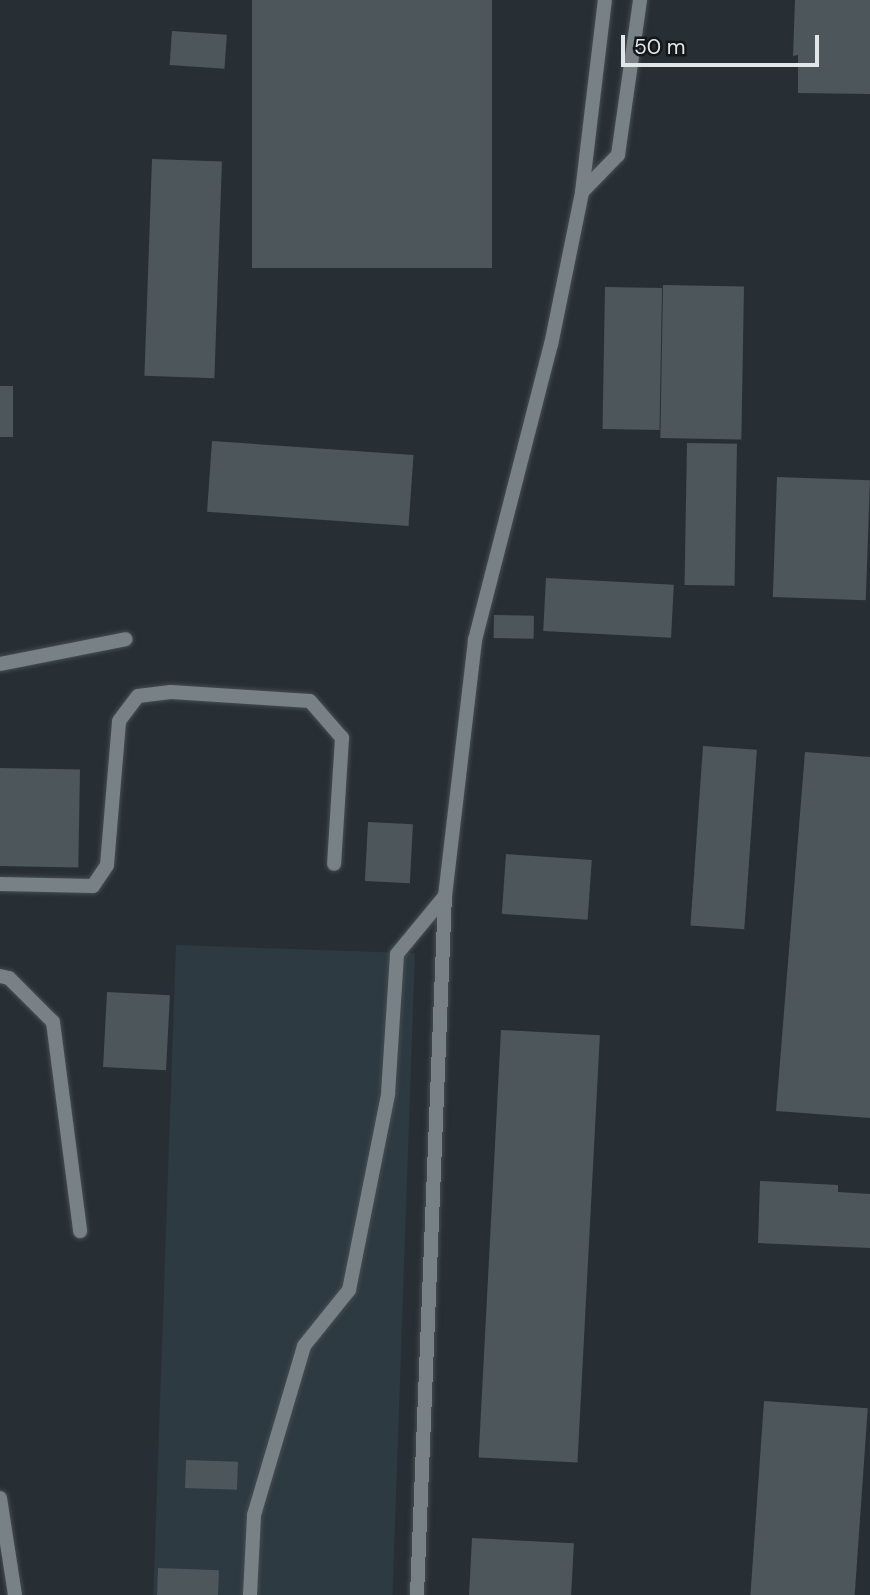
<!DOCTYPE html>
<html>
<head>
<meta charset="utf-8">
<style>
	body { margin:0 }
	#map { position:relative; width:870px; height:1595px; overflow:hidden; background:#282f34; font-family:"DM Sans",sans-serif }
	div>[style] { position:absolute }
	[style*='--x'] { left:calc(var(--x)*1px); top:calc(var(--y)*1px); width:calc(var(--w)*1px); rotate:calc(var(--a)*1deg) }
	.built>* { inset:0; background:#2d3a42; transform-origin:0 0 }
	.building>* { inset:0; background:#4d565b; transform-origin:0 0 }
	.roads { filter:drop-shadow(0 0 2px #464d51) drop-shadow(0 0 2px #464d51) }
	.lane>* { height:14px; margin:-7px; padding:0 7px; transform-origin:7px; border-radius:7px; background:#788186 }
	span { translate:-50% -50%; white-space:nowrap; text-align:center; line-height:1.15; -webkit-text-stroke:6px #131719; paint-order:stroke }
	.scale { position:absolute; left:621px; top:35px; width:198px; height:32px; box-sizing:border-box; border:4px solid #e1e6e9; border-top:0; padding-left:9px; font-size:21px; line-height:24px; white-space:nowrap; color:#e1e6e9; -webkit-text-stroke:5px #131719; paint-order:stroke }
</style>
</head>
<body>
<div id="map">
	<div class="built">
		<i style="left:176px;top:945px;width:239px;height:651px;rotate:2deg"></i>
	</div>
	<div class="building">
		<i style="left:252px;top:0;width:240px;height:268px"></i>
		<i style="clip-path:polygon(795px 0,870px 0,870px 94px,798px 93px,798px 55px,793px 56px)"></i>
		<i style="left:172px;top:31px;width:55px;height:34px;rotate:4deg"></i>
		<i style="left:152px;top:159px;width:70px;height:217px;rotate:2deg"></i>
		<i style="left:663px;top:285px;width:81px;height:153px;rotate:1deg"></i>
		<i style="left:605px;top:287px;width:57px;height:142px;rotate:1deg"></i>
		<i style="left:0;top:386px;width:13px;height:51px"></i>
		<i style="left:212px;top:441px;width:202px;height:71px;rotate:4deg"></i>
		<i style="left:687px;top:443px;width:50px;height:142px;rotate:1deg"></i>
		<i style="left:777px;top:477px;width:93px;height:120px;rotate:2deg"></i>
		<i style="left:546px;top:578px;width:128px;height:53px;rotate:3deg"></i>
		<i style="left:494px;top:615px;width:40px;height:23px;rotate:1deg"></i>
		<i style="left:703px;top:746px;width:54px;height:180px;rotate:4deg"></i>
		<i style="clip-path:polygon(805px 752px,870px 757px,870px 1118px,776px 1111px)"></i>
		<i style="left:0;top:768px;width:80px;height:98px;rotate:1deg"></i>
		<i style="left:368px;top:822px;width:45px;height:59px;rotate:3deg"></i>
		<i style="left:506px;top:854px;width:86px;height:60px;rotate:4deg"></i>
		<i style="left:107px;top:992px;width:63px;height:75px;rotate:3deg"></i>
		<i style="left:501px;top:1030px;width:99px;height:428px;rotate:3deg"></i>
		<i style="clip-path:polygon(760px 1181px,838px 1185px,838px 1192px,870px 1194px,870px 1248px,758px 1243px)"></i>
		<i style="left:764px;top:1401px;width:104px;height:195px;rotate:4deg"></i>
		<i style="left:186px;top:1460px;width:52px;height:28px;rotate:2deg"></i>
		<i style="left:472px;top:1538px;width:102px;height:57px;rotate:3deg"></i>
		<i style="left:158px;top:1568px;width:61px;height:27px;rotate:2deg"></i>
	</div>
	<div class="roads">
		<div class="lane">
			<i style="--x:582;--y:192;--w:52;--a:-45.8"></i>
			<i style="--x:618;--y:155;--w:157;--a:-81.9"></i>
			<i style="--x:0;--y:664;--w:128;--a:-11.2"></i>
			<i style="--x:0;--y:884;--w:93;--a:1.2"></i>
			<i style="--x:93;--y:886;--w:25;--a:-56"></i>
			<i style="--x:107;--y:865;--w:144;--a:-85.2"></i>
			<i style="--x:119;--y:721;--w:31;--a:-53"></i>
			<i style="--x:138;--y:696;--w:33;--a:-7"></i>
			<i style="--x:171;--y:692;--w:139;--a:3.7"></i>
			<i style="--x:310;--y:701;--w:49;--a:49.1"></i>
			<i style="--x:342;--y:738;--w:126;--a:93.6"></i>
			<i style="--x:0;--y:976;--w:9;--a:13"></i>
			<i style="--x:9;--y:978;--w:62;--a:45"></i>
			<i style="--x:53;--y:1022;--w:211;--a:82.6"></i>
			<i style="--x:0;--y:1498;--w:98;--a:81.2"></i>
			<i style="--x:250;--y:1595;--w:80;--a:-87.1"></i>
			<i style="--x:254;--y:1515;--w:176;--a:-73.5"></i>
			<i style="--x:304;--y:1346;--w:72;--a:-51.2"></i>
			<i style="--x:349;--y:1290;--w:200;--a:-78.7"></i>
			<i style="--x:388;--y:1094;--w:140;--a:-86.3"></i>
			<i style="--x:397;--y:954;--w:75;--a:-50.4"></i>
			<i style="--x:417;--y:1595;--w:700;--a:-87.71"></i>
			<i style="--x:445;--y:896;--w:258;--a:-83.3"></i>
			<i style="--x:475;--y:640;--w:305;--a:-75.6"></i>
			<i style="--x:551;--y:345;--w:156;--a:-78.5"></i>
			<i style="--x:582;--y:192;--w:193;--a:-83.2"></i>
		</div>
	</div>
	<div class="scale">50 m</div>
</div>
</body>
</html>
